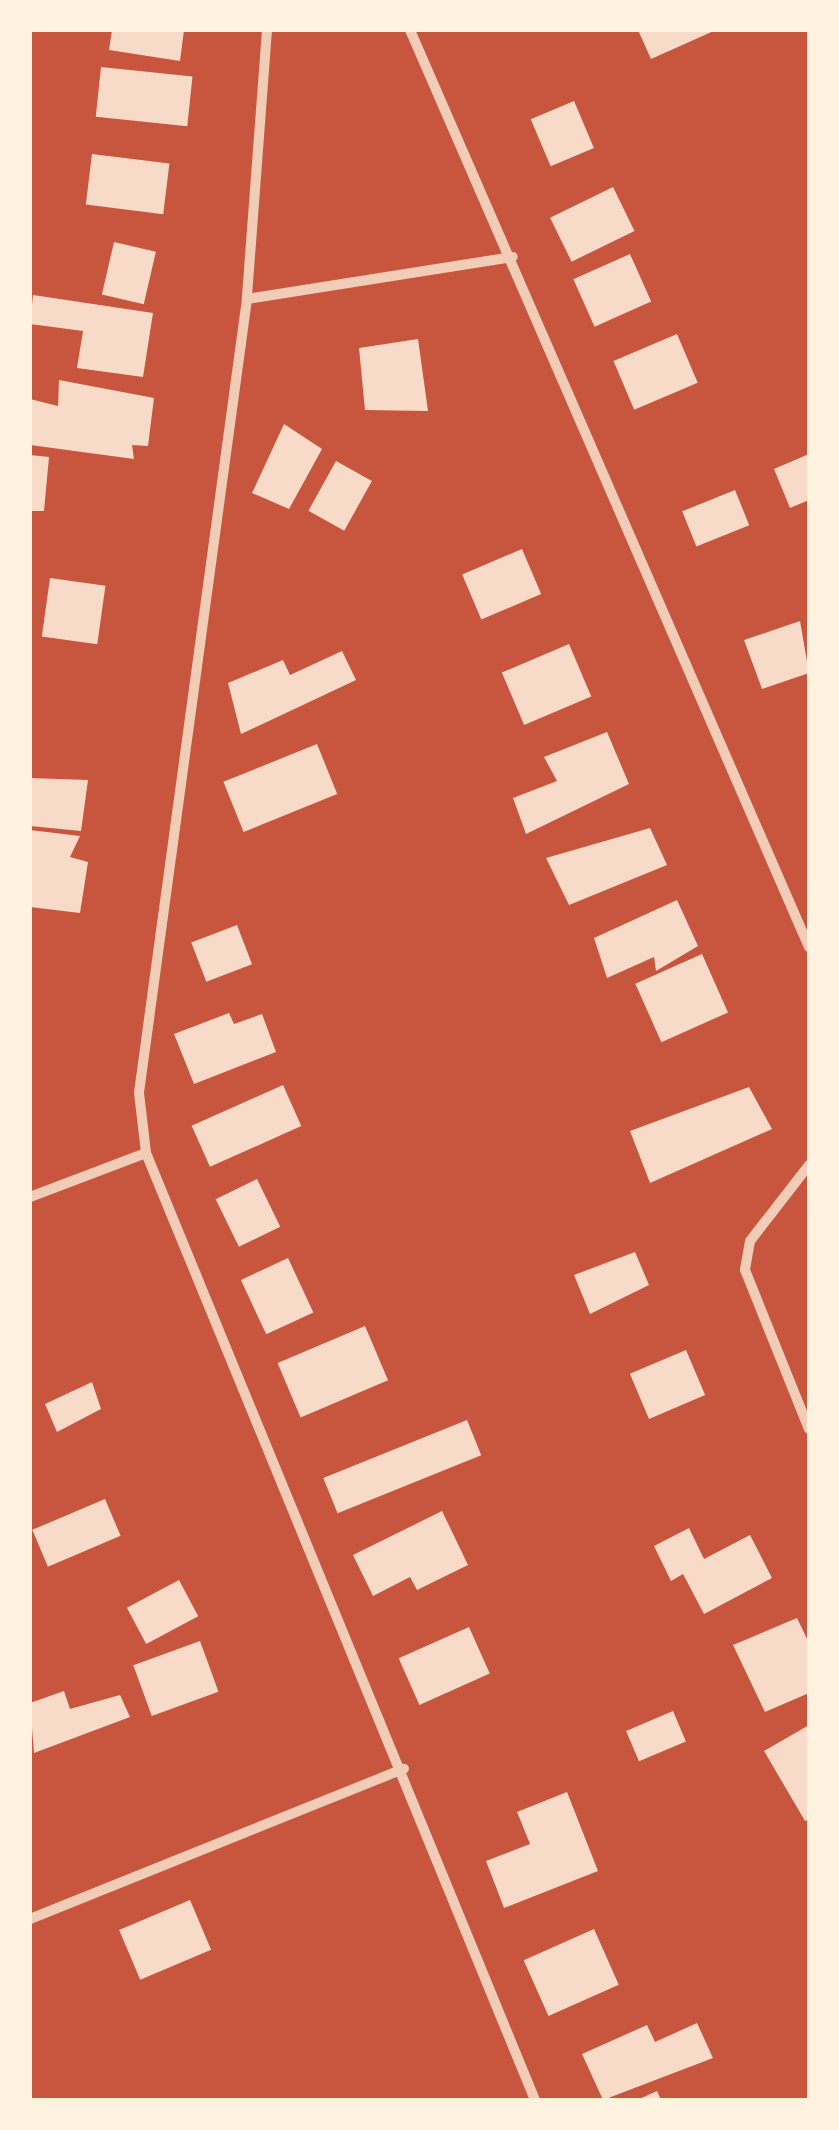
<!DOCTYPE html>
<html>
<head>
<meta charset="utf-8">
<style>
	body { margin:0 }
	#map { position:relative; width:839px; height:2130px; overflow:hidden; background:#c8553d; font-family:"PT Sans Narrow",sans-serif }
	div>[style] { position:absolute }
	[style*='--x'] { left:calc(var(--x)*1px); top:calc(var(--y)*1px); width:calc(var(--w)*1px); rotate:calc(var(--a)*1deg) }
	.building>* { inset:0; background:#f7dbc8; transform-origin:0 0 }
	.minor>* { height:10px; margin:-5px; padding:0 5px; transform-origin:5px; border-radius:5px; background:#f1ccb7 }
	span { translate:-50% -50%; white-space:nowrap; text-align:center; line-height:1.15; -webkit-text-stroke:10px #fff3e0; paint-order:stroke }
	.frame { position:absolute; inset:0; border:32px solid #fff3e0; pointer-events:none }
</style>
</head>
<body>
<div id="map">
	<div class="building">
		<i style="clip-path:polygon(112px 30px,184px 30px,180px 61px,109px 50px)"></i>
		<i style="clip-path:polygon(638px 30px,716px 30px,651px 59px)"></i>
		<i style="left:101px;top:67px;width:92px;height:50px;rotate:6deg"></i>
		<i style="left:574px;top:101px;width:51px;height:47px;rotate:67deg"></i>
		<i style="left:92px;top:154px;width:78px;height:51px;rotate:7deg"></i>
		<i style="left:613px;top:187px;width:49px;height:70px;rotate:64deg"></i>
		<i style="left:114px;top:242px;width:43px;height:54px;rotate:13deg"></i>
		<i style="left:630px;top:254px;width:52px;height:62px;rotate:66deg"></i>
		<i style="clip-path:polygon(33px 295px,153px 313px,143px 377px,77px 368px,83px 331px,30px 324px)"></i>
		<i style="left:677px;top:334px;width:53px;height:69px;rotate:67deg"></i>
		<i style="clip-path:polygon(418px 339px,428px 411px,365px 410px,359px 348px)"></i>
		<i style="clip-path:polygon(59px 380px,154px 398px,148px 446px,132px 445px,134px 459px,30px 445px,30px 399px,58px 406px)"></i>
		<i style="clip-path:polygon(284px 424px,322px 449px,289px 509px,252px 493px)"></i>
		<i style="clip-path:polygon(809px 454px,809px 500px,790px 508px,774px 469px)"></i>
		<i style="clip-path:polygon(30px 455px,49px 457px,44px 511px,30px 511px)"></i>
		<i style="left:336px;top:461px;width:41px;height:57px;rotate:29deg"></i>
		<i style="left:735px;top:490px;width:38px;height:57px;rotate:68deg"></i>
		<i style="left:522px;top:549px;width:49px;height:65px;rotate:67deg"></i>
		<i style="left:50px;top:578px;width:56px;height:59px;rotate:8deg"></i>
		<i style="clip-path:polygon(800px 621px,809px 673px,762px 689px,744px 640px)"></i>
		<i style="left:569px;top:644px;width:57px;height:73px;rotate:67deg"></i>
		<i style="clip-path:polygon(342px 651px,356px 680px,241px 734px,228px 683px,283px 660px,290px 675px)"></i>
		<i style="clip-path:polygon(607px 732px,629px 784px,526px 834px,513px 798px,557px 781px,544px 757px)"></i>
		<i style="left:317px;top:744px;width:54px;height:101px;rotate:68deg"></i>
		<i style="clip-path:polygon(30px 778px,88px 780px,81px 831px,30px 826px)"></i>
		<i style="clip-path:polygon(650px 828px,667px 865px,569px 905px,546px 858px)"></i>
		<i style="clip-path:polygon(30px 830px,80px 836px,70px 857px,88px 862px,80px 913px,30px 907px)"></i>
		<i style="clip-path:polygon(677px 900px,698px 946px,656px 971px,654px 957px,607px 978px,594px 938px)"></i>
		<i style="left:237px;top:925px;width:42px;height:49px;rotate:69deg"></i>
		<i style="left:702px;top:954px;width:64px;height:73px;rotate:66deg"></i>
		<i style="clip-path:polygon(229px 1013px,234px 1024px,262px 1014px,276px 1052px,194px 1084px,174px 1034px)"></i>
		<i style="left:283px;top:1085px;width:45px;height:100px;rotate:66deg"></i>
		<i style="clip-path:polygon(749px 1087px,772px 1129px,650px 1183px,630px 1131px)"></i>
		<i style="left:257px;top:1179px;width:53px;height:46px;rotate:64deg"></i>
		<i style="clip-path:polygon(635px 1252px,649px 1285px,590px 1314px,574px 1275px)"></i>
		<i style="left:288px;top:1258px;width:60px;height:52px;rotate:65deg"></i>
		<i style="left:365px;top:1326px;width:59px;height:95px;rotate:67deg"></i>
		<i style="left:686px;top:1350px;width:49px;height:61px;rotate:67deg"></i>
		<i style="clip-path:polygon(92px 1382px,101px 1409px,57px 1432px,45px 1404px)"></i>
		<i style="left:467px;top:1420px;width:38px;height:155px;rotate:68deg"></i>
		<i style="left:105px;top:1499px;width:40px;height:79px;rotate:67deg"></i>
		<i style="clip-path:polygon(442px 1511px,468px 1565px,417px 1590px,410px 1577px,373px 1596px,353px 1555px)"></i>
		<i style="clip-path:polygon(689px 1528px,704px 1559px,750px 1535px,772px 1578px,704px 1614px,683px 1574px,671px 1581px,654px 1546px)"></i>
		<i style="left:179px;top:1580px;width:41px;height:59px;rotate:62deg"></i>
		<i style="clip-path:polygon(797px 1618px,809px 1643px,809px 1693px,765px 1712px,733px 1645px)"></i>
		<i style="left:469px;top:1627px;width:51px;height:77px;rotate:66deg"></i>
		<i style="left:200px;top:1641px;width:54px;height:71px;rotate:70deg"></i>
		<i style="clip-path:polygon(64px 1691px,70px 1709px,120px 1695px,130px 1717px,34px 1753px,30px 1703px)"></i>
		<i style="left:673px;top:1711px;width:33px;height:51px;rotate:67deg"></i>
		<i style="clip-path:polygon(809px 1725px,809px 1819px,805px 1821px,764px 1751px)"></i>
		<i style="clip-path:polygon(567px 1792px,598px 1871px,504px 1908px,486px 1861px,530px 1844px,517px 1812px)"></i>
		<i style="left:190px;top:1900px;width:54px;height:77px;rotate:67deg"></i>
		<i style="left:594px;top:1929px;width:61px;height:77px;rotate:66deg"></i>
		<i style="clip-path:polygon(697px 2023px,713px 2058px,603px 2100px,582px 2054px,647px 2025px,655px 2042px)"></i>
		<i style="clip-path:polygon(657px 2091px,661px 2100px,637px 2100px)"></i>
	</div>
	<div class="minor">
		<i style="--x:267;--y:30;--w:270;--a:94.3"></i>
		<i style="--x:247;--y:299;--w:801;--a:97.75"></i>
		<i style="--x:139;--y:1093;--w:60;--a:83.3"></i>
		<i style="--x:146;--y:1153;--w:1024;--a:67.67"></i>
		<i style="--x:410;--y:30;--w:1000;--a:66.49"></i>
		<i style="--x:247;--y:299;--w:269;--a:-9"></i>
		<i style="--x:809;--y:1165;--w:96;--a:127.8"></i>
		<i style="--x:750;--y:1241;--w:29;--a:100"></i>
		<i style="--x:745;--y:1270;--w:171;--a:68.1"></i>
		<i style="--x:30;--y:1197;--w:124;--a:-20.8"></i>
		<i style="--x:30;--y:1919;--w:403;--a:-21.9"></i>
	</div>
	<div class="frame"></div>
</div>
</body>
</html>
